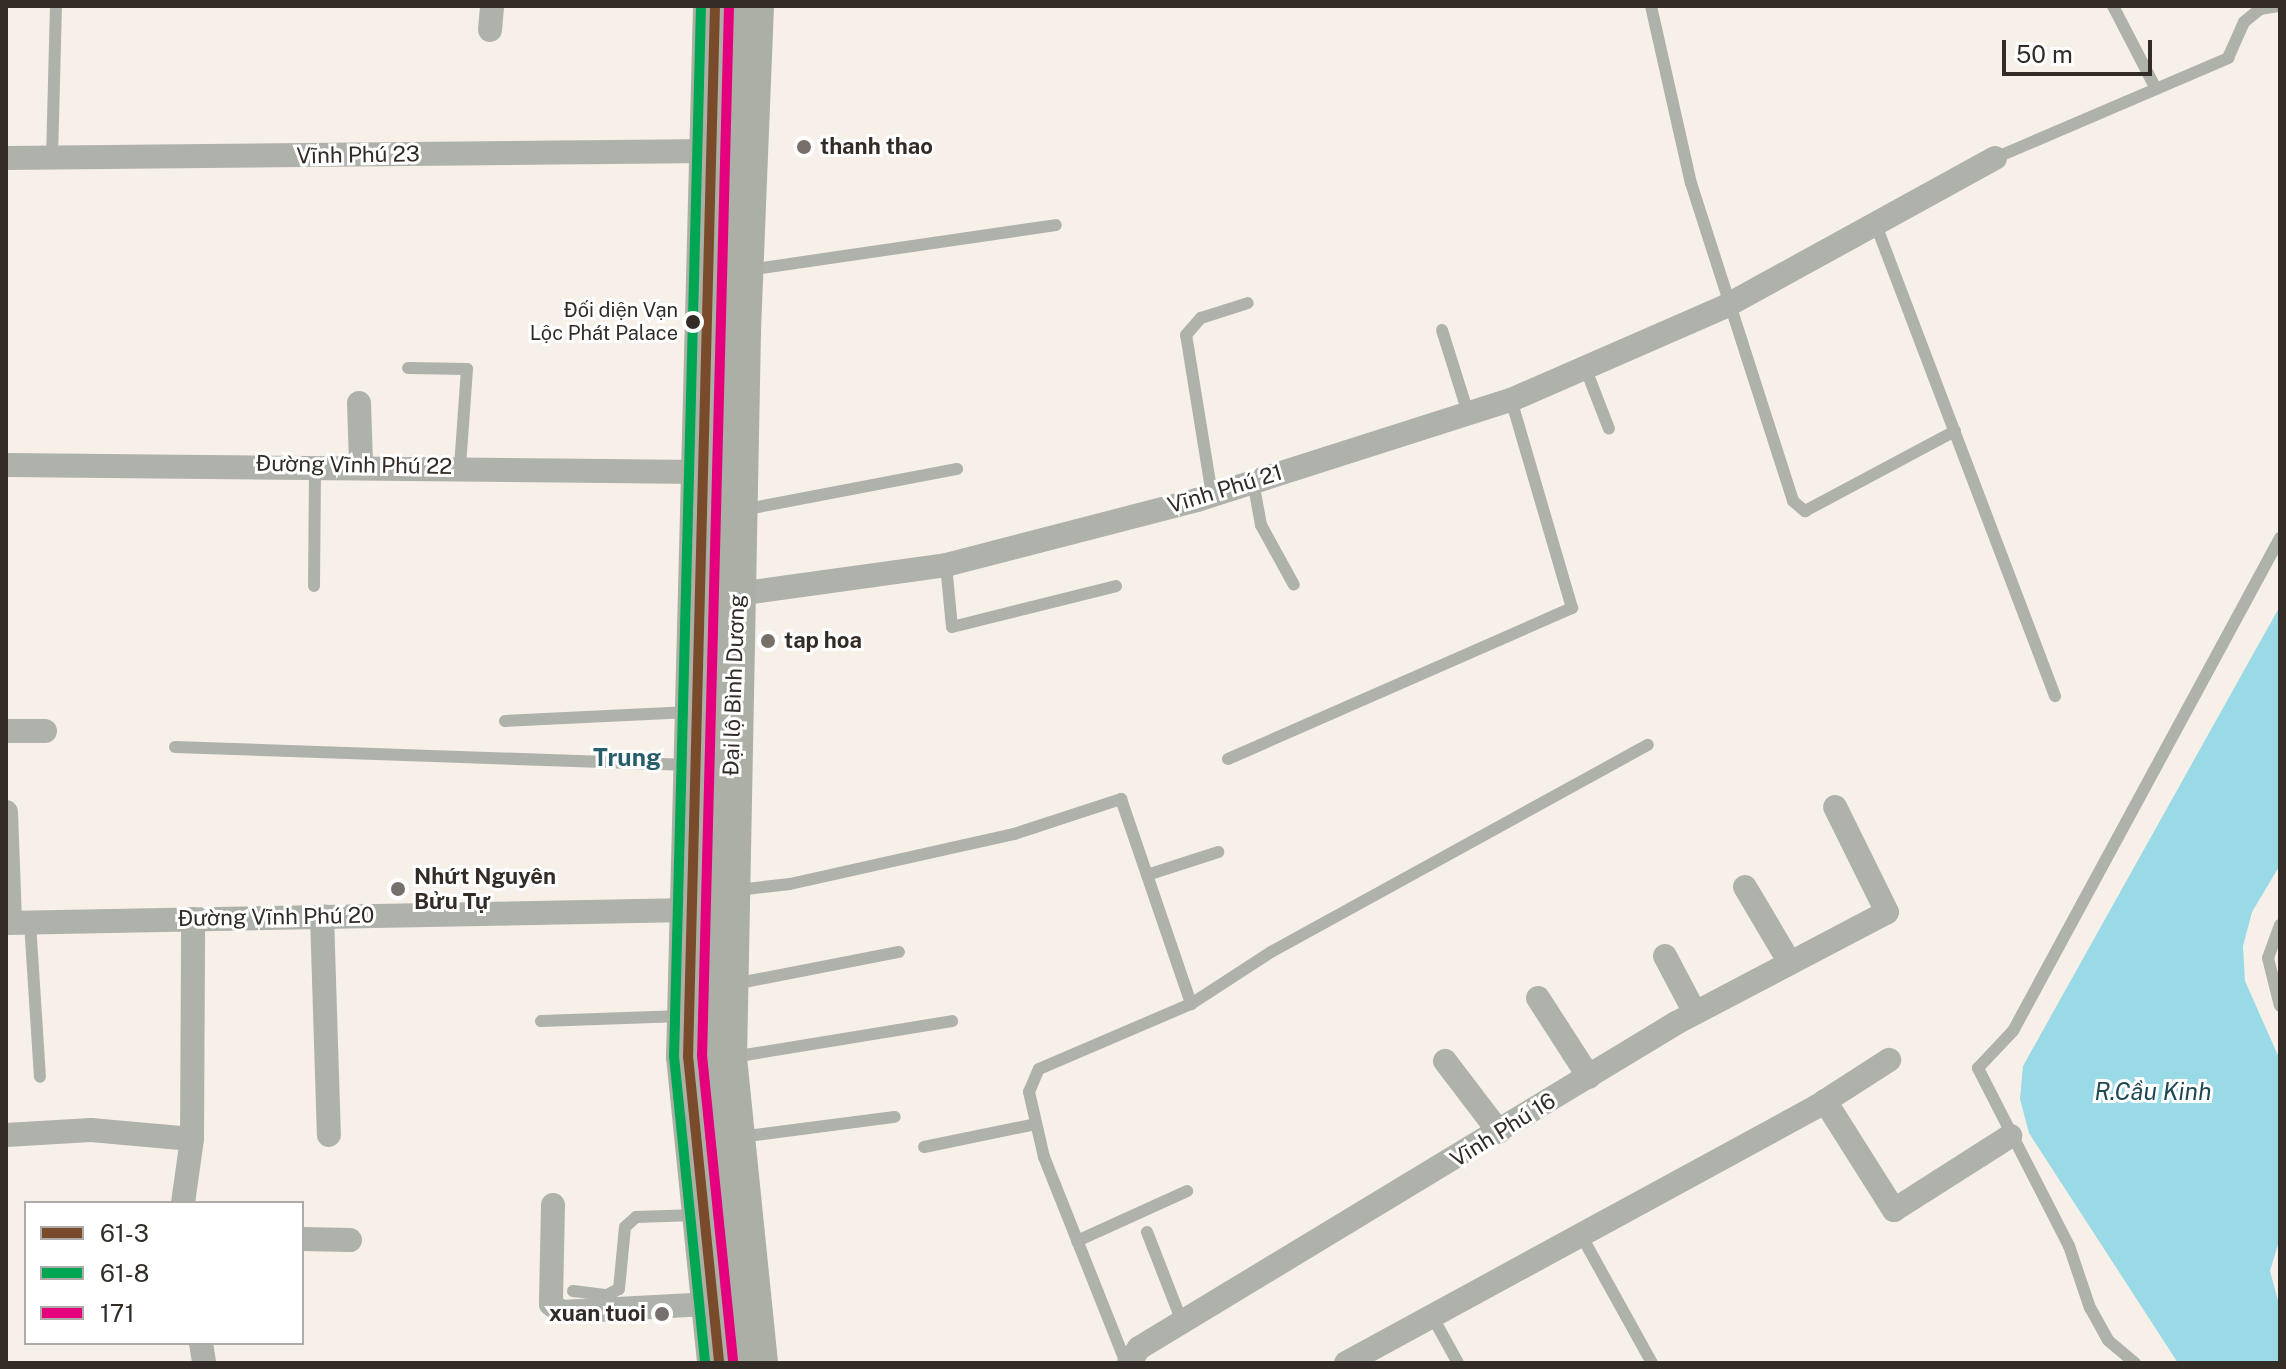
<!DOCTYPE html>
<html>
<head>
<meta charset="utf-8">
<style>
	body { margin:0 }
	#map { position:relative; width:2286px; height:1369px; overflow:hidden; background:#f7f0e9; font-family:"Public Sans",sans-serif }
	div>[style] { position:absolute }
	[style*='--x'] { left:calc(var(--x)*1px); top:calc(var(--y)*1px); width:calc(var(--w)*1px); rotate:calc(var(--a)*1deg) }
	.water>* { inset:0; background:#9ad9e6 }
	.lane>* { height:12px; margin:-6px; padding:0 6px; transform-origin:6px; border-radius:6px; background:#afb2aa }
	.street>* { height:24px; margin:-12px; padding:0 12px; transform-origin:12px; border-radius:12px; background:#afb2aa }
	.highway>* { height:44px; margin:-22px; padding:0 22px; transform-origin:22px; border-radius:22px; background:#acafa5 }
	.bus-1>* { height:10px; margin:-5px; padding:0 5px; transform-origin:5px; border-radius:5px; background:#7a4b2a }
	.bus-2>* { height:10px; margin:-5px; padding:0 5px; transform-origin:5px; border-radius:5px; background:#00a651 }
	.bus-3>* { height:10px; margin:-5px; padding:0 5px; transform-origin:5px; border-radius:5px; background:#e5007d }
	.dots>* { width:22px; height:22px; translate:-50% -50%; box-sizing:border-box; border:4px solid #fff; border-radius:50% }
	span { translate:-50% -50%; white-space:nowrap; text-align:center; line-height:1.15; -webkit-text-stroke:6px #fff; paint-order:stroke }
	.bus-label { font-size:20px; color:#322b26 }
	.right { translate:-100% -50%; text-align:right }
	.poi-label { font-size:22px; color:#322b26; font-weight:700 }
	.left { translate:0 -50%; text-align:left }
	.street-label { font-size:22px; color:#322b26 }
	.neighbourhood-label { font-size:24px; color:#275e69; font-weight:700 }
	.water-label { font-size:24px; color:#1e4953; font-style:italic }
	.frame { position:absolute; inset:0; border:8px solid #322b26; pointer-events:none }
	.legend { position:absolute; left:24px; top:1201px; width:280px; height:144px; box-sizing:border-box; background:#fff; border:2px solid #adaaa8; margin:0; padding:10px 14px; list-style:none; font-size:24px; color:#322b26 }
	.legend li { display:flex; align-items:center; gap:16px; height:40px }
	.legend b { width:40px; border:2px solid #adaaa8 }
	.scale { position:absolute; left:2002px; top:40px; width:150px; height:36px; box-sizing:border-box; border:4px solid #322b26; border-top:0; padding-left:10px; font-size:24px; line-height:28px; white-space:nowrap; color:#322b26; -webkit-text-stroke:6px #fff; paint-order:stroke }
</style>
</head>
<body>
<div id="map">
	<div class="water">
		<i style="clip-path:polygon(2280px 606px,2280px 865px,2252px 912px,2243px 946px,2245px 981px,2280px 1060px,2280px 1238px,2270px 1271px,2280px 1308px,2280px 1363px,2178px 1363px,2029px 1133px,2020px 1099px,2023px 1066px)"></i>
	</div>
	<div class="lane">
		<i style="--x:1651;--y:6;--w:181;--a:77.3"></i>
		<i style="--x:1691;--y:183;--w:334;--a:72.2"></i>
		<i style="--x:1793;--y:501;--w:16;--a:40"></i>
		<i style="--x:1805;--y:511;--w:170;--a:-28.1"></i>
		<i style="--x:2113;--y:6;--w:93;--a:62.6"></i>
		<i style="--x:52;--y:158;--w:152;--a:-88.5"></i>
		<i style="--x:1995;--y:158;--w:254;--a:-23.2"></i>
		<i style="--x:2228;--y:58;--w:39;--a:-66"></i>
		<i style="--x:2244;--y:22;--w:21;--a:-39"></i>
		<i style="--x:2260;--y:9;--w:20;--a:-9"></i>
		<i style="--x:1876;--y:225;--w:504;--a:69.19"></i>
		<i style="--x:748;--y:270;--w:311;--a:-8.3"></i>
		<i style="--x:1442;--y:330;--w:84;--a:72.6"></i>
		<i style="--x:1585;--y:367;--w:66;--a:68.8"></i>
		<i style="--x:408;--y:368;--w:59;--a:1"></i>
		<i style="--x:467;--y:369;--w:98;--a:94.1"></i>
		<i style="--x:1253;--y:481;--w:45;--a:79.7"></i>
		<i style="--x:1261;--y:525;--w:68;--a:61.2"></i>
		<i style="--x:1212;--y:495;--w:162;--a:-99.2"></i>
		<i style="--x:1186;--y:335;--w:23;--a:-49"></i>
		<i style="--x:1201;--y:318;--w:49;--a:-17.7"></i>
		<i style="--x:742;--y:510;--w:219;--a:-10.8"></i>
		<i style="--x:946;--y:565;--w:62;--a:84.5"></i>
		<i style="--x:952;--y:627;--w:169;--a:-14"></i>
		<i style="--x:314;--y:586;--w:119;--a:-89.5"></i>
		<i style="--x:505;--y:721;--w:185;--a:-2.8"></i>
		<i style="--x:175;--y:747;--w:515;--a:2"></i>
		<i style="--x:1228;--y:759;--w:376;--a:-23.7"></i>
		<i style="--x:1572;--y:608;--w:217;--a:-106.3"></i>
		<i style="--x:1147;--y:875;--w:75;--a:-17.9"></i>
		<i style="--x:737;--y:890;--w:53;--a:-6.5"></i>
		<i style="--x:790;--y:884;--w:230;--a:-12.6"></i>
		<i style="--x:1014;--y:834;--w:113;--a:-18.1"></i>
		<i style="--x:1121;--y:799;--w:217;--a:71.1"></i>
		<i style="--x:1191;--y:1004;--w:95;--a:-33"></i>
		<i style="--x:1271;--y:952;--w:430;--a:-28.8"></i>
		<i style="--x:30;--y:923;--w:154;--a:86.3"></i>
		<i style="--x:2280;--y:925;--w:35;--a:110"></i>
		<i style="--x:2268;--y:958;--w:49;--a:76"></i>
		<i style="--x:734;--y:984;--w:168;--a:-11"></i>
		<i style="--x:541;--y:1021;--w:141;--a:-2"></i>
		<i style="--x:733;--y:1057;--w:222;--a:-9.3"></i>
		<i style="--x:740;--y:1137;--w:156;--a:-7.4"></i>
		<i style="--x:924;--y:1147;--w:114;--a:-11.6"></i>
		<i style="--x:1147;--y:1232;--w:97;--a:68.7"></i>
		<i style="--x:1581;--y:1235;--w:146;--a:61"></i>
		<i style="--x:1077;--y:1241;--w:121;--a:-24.4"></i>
		<i style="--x:573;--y:1291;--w:34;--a:7"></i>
		<i style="--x:607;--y:1295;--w:13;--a:-27"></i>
		<i style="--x:619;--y:1289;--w:62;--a:-84.5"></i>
		<i style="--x:625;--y:1227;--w:15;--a:-42"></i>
		<i style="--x:636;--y:1217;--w:60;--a:-1.9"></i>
		<i style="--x:1432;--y:1316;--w:54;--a:61"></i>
		<i style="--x:1126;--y:1363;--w:222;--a:-111.7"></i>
		<i style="--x:1044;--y:1157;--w:67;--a:-103"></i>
		<i style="--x:1029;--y:1092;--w:25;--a:-67"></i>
		<i style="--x:1039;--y:1069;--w:165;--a:-23.2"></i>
		<i style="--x:2135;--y:1363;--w:35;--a:-140"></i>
		<i style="--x:2108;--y:1340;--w:37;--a:-119"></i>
		<i style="--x:2090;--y:1308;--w:65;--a:-108.7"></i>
		<i style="--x:2069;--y:1246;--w:200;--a:-117.1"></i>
		<i style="--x:1978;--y:1068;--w:51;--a:-46.6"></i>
		<i style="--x:2013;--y:1031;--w:561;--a:-61.56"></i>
	</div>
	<div class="street">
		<i style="--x:490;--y:30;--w:24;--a:-85"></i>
		<i style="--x:6;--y:158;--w:704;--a:-0.57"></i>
		<i style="--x:359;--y:403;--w:61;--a:88.1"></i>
		<i style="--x:6;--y:465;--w:696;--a:0.58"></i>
		<i style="--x:738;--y:594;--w:210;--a:-7.9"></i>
		<i style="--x:946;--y:565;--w:259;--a:-14.5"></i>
		<i style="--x:1197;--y:500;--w:330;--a:-17.7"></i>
		<i style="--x:1511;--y:400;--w:235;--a:-23.6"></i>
		<i style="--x:1726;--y:306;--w:307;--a:-28.8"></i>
		<i style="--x:6;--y:731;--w:39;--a:0"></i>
		<i style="--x:6;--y:812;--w:111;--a:87.9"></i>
		<i style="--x:1745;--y:887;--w:88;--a:59.4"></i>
		<i style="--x:322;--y:916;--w:219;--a:88.2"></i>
		<i style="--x:6;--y:923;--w:685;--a:-1.09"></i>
		<i style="--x:1665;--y:956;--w:64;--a:62.2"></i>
		<i style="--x:1538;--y:998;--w:94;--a:57.2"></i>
		<i style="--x:1445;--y:1061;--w:89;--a:52.7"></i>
		<i style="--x:1825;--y:1101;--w:129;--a:57.7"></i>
		<i style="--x:1894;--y:1210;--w:138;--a:-32.5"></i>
		<i style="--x:6;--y:1135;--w:85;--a:-3.4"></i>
		<i style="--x:91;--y:1130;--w:101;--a:5.1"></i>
		<i style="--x:183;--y:1203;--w:65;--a:-82"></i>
		<i style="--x:192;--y:1139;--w:220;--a:-89.7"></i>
		<i style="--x:553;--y:1205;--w:99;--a:91.2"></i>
		<i style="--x:551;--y:1304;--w:13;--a:39"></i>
		<i style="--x:561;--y:1312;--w:150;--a:-3.1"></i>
		<i style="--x:302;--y:1239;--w:48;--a:1.2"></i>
		<i style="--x:201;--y:1343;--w:20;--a:81"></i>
		<i style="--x:1129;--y:1363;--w:18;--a:-56"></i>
		<i style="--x:1139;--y:1348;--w:628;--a:-31.18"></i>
		<i style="--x:1676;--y:1023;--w:238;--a:-27.7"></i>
		<i style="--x:1887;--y:912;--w:117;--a:-116.3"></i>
		<i style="--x:1346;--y:1363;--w:535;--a:-28.58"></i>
		<i style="--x:1816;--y:1107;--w:87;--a:-32.8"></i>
	</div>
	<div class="highway">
		<i style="--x:715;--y:6;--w:1050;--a:91.47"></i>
		<i style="--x:688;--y:1056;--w:309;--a:84.2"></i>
		<i style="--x:752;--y:6;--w:325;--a:92.3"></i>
		<i style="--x:739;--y:331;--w:727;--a:91.1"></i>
		<i style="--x:725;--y:1058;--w:307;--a:84.2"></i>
	</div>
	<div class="bus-1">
		<i style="--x:715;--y:6;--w:1050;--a:91.47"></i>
		<i style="--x:688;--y:1056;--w:309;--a:84.2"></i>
	</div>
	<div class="bus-2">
		<i style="--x:701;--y:6;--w:1050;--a:91.47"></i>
		<i style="--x:674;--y:1056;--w:309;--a:84.2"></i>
	</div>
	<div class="bus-3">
		<i style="--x:729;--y:6;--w:1049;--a:91.47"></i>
		<i style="--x:702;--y:1055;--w:309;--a:84.2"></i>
	</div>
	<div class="dots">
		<i style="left:804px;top:147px;background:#77706a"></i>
		<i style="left:693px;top:322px;background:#322b26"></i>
		<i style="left:768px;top:641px;background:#77706a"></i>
		<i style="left:398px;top:889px;background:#77706a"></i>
		<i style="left:662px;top:1314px;background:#77706a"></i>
	</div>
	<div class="bus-label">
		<span class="right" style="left:678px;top:322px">Đối diện Vạn<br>Lộc Phát Palace</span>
	</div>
	<div class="poi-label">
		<span class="left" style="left:820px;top:147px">thanh thao</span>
		<span class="left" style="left:784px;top:641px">tap hoa</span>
		<span class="left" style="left:414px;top:889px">Nhứt Nguyên<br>Bửu Tự</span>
		<span class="right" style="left:646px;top:1314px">xuan tuoi</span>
	</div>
	<div class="street-label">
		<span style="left:358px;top:155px;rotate:-1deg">Vĩnh Phú 23</span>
		<span style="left:354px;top:465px;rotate:1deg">Đường Vĩnh Phú 22</span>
		<span style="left:1225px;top:489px;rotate:-17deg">Vĩnh Phú 21</span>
		<span style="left:734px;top:685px;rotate:-88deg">Đại lộ Bình Dương</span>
		<span style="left:276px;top:917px;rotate:-1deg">Đường Vĩnh Phú 20</span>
		<span style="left:1503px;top:1130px;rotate:-32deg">Vĩnh Phú 16</span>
	</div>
	<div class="neighbourhood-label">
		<span style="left:627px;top:758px">Trung</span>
	</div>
	<div class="water-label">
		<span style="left:2153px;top:1092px">R.Cầu Kinh</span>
	</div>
	<div class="frame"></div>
	<ul class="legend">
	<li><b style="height:10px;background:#7a4b2a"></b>61-3</li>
	<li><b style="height:10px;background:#00a651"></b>61-8</li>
	<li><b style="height:10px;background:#e5007d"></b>171</li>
	</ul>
	<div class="scale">50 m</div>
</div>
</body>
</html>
